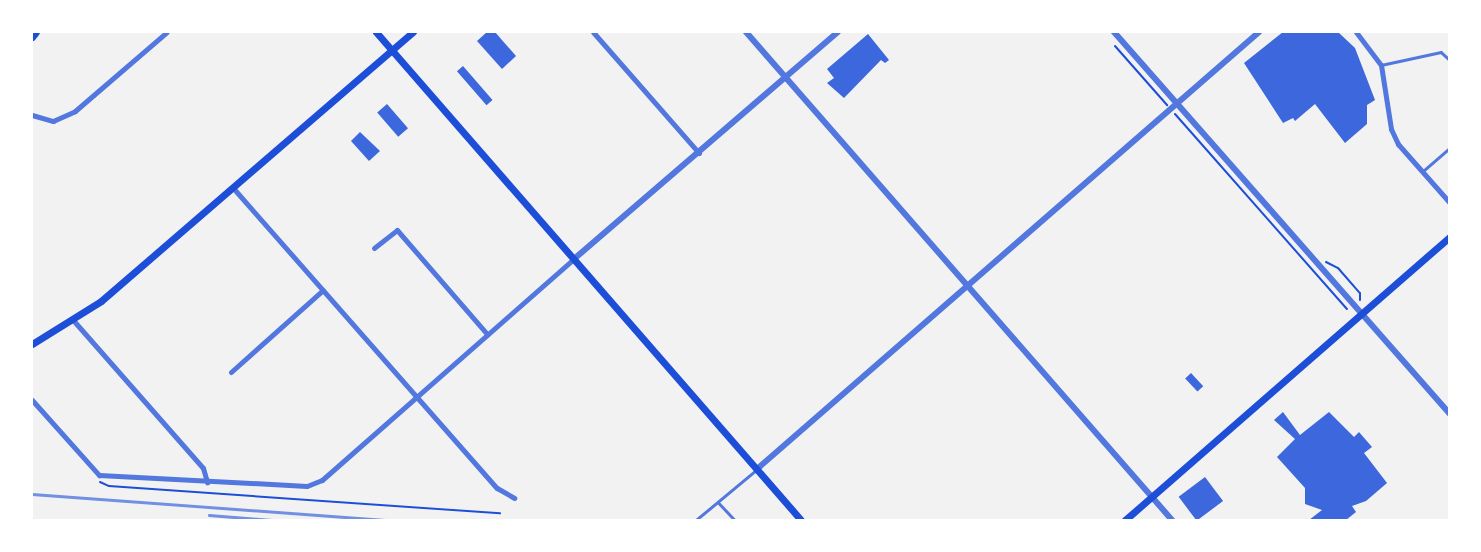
<!DOCTYPE html>
<html>
<head>
<meta charset="utf-8">
<style>
	body { margin:0 }
	#map { position:relative; width:1481px; height:552px; overflow:hidden; background:#f2f2f2; font-family:Helvetica,sans-serif }
	div>[style] { position:absolute }
	[style*='--x'] { left:calc(var(--x)*1px); top:calc(var(--y)*1px); width:calc(var(--w)*1px); rotate:calc(var(--a)*1deg) }
	.building>* { inset:0; background:#3d67dc; transform-origin:0 0 }
	.path>* { height:2px; margin:-1px; padding:0 1px; transform-origin:1px; border-radius:1px; background:#1d4ed8 }
	.service>* { height:2.5px; margin:-1.25px; padding:0 1.25px; transform-origin:1.25px; border-radius:1.25px; background:#5277de }
	.minor>* { height:5px; margin:-2.5px; padding:0 2.5px; transform-origin:2.5px; border-radius:2.5px; background:#5277de }
	.tertiary>* { height:6px; margin:-3px; padding:0 3px; transform-origin:3px; border-radius:3px; background:#5277de }
	.secondary>* { height:7px; margin:-3.5px; padding:0 3.5px; transform-origin:3.5px; border-radius:3.5px; background:#1d4ed8 }
	.rail>* { height:2.5px; margin:-1.25px; padding:0 1.25px; transform-origin:1.25px; border-radius:1.25px; background:#7290e2 }
	span { translate:-50% -50%; white-space:nowrap; text-align:center; line-height:1.15; -webkit-text-stroke:7px #fff; paint-order:stroke }
	.frame { position:absolute; inset:0; border:33px solid #fff; pointer-events:none }
</style>
</head>
<body>
<div id="map">
	<div class="building">
		<i style="clip-path:polygon(487px 32px,495px 32px,516px 56px,502px 69px,477px 41px)"></i>
		<i style="clip-path:polygon(1283px 32px,1338px 32px,1355px 48px,1375px 100px,1367px 105px,1367px 124px,1345px 143px,1315px 104px,1295px 121px,1293px 118px,1283px 123px,1244px 63px)"></i>
		<i style="clip-path:polygon(868px 34px,889px 60px,885px 63px,881px 60px,844px 98px,827px 83px,834px 78px,827px 69px)"></i>
		<i style="left:463px;top:66px;width:45px;height:8px;rotate:49deg"></i>
		<i style="left:387px;top:104px;width:32px;height:13px;rotate:49deg"></i>
		<i style="clip-path:polygon(360px 132px,380px 151px,369px 161px,351px 141px)"></i>
		<i style="left:1191px;top:373px;width:18px;height:8px;rotate:47deg"></i>
		<i style="clip-path:polygon(1283px 412px,1300px 435px,1329px 412px,1354px 437px,1359px 432px,1372px 447px,1364px 453px,1387px 483px,1366px 501px,1352px 506px,1356px 512px,1346px 520px,1309px 520px,1322px 510px,1305px 504px,1305px 488px,1277px 457px,1295px 439px,1274px 420px)"></i>
		<i style="left:1205px;top:477px;width:30px;height:33px;rotate:53deg"></i>
	</div>
	<div class="path">
		<i style="--x:1115;--y:46;--w:79;--a:48.6"></i>
		<i style="--x:1175;--y:114;--w:260;--a:48.6"></i>
		<i style="--x:1326;--y:262;--w:13;--a:27"></i>
		<i style="--x:1338;--y:268;--w:33;--a:49"></i>
		<i style="--x:1360;--y:293;--w:7;--a:90"></i>
		<i style="--x:100;--y:482;--w:10;--a:24"></i>
		<i style="--x:109;--y:486;--w:392;--a:4"></i>
	</div>
	<div class="service">
		<i style="--x:1381;--y:65;--w:61;--a:-12.2"></i>
		<i style="--x:1441;--y:52;--w:12;--a:42"></i>
		<i style="--x:1422;--y:172;--w:37;--a:-41"></i>
		<i style="--x:718;--y:502;--w:25;--a:47"></i>
		<i style="--x:696;--y:520;--w:77;--a:-39.7"></i>
	</div>
	<div class="minor">
		<i style="--x:593;--y:32;--w:161;--a:48.8"></i>
		<i style="--x:1356;--y:32;--w:41;--a:52.9"></i>
		<i style="--x:1381;--y:65;--w:65;--a:81.1"></i>
		<i style="--x:1391;--y:129;--w:17;--a:65"></i>
		<i style="--x:1398;--y:144;--w:79;--a:48.6"></i>
		<i style="--x:32;--y:115;--w:22;--a:16"></i>
		<i style="--x:53;--y:121;--w:24;--a:-24"></i>
		<i style="--x:75;--y:111;--w:121;--a:-40.7"></i>
		<i style="--x:234;--y:189;--w:398;--a:48.7"></i>
		<i style="--x:497;--y:488;--w:20;--a:30"></i>
		<i style="--x:374;--y:248;--w:29;--a:-38"></i>
		<i style="--x:397;--y:230;--w:138;--a:49.1"></i>
		<i style="--x:73;--y:320;--w:197;--a:48.7"></i>
		<i style="--x:203;--y:468;--w:15;--a:74"></i>
		<i style="--x:231;--y:372;--w:123;--a:-41.7"></i>
		<i style="--x:32;--y:400;--w:101;--a:48.2"></i>
		<i style="--x:99;--y:475;--w:208;--a:3"></i>
		<i style="--x:307;--y:486;--w:16;--a:-22"></i>
		<i style="--x:322;--y:480;--w:335;--a:-41.3"></i>
	</div>
	<div class="tertiary">
		<i style="--x:746;--y:32;--w:648;--a:48.88"></i>
		<i style="--x:1114;--y:32;--w:509;--a:48.67"></i>
		<i style="--x:574;--y:259;--w:348;--a:-40.7"></i>
		<i style="--x:757;--y:469;--w:666;--a:-41.04"></i>
	</div>
	<div class="secondary">
		<i style="--x:376;--y:32;--w:647;--a:48.95"></i>
		<i style="--x:32;--y:37;--w:6;--a:-51"></i>
		<i style="--x:32;--y:344;--w:81;--a:-31.9"></i>
		<i style="--x:101;--y:301;--w:412;--a:-40.8"></i>
		<i style="--x:1125;--y:520;--w:432;--a:-41.1"></i>
	</div>
	<div class="rail">
		<i style="--x:32;--y:494;--w:354;--a:4.2"></i>
		<i style="--x:209;--y:515;--w:63;--a:4.5"></i>
	</div>
	<div class="frame"></div>
</div>
</body>
</html>
